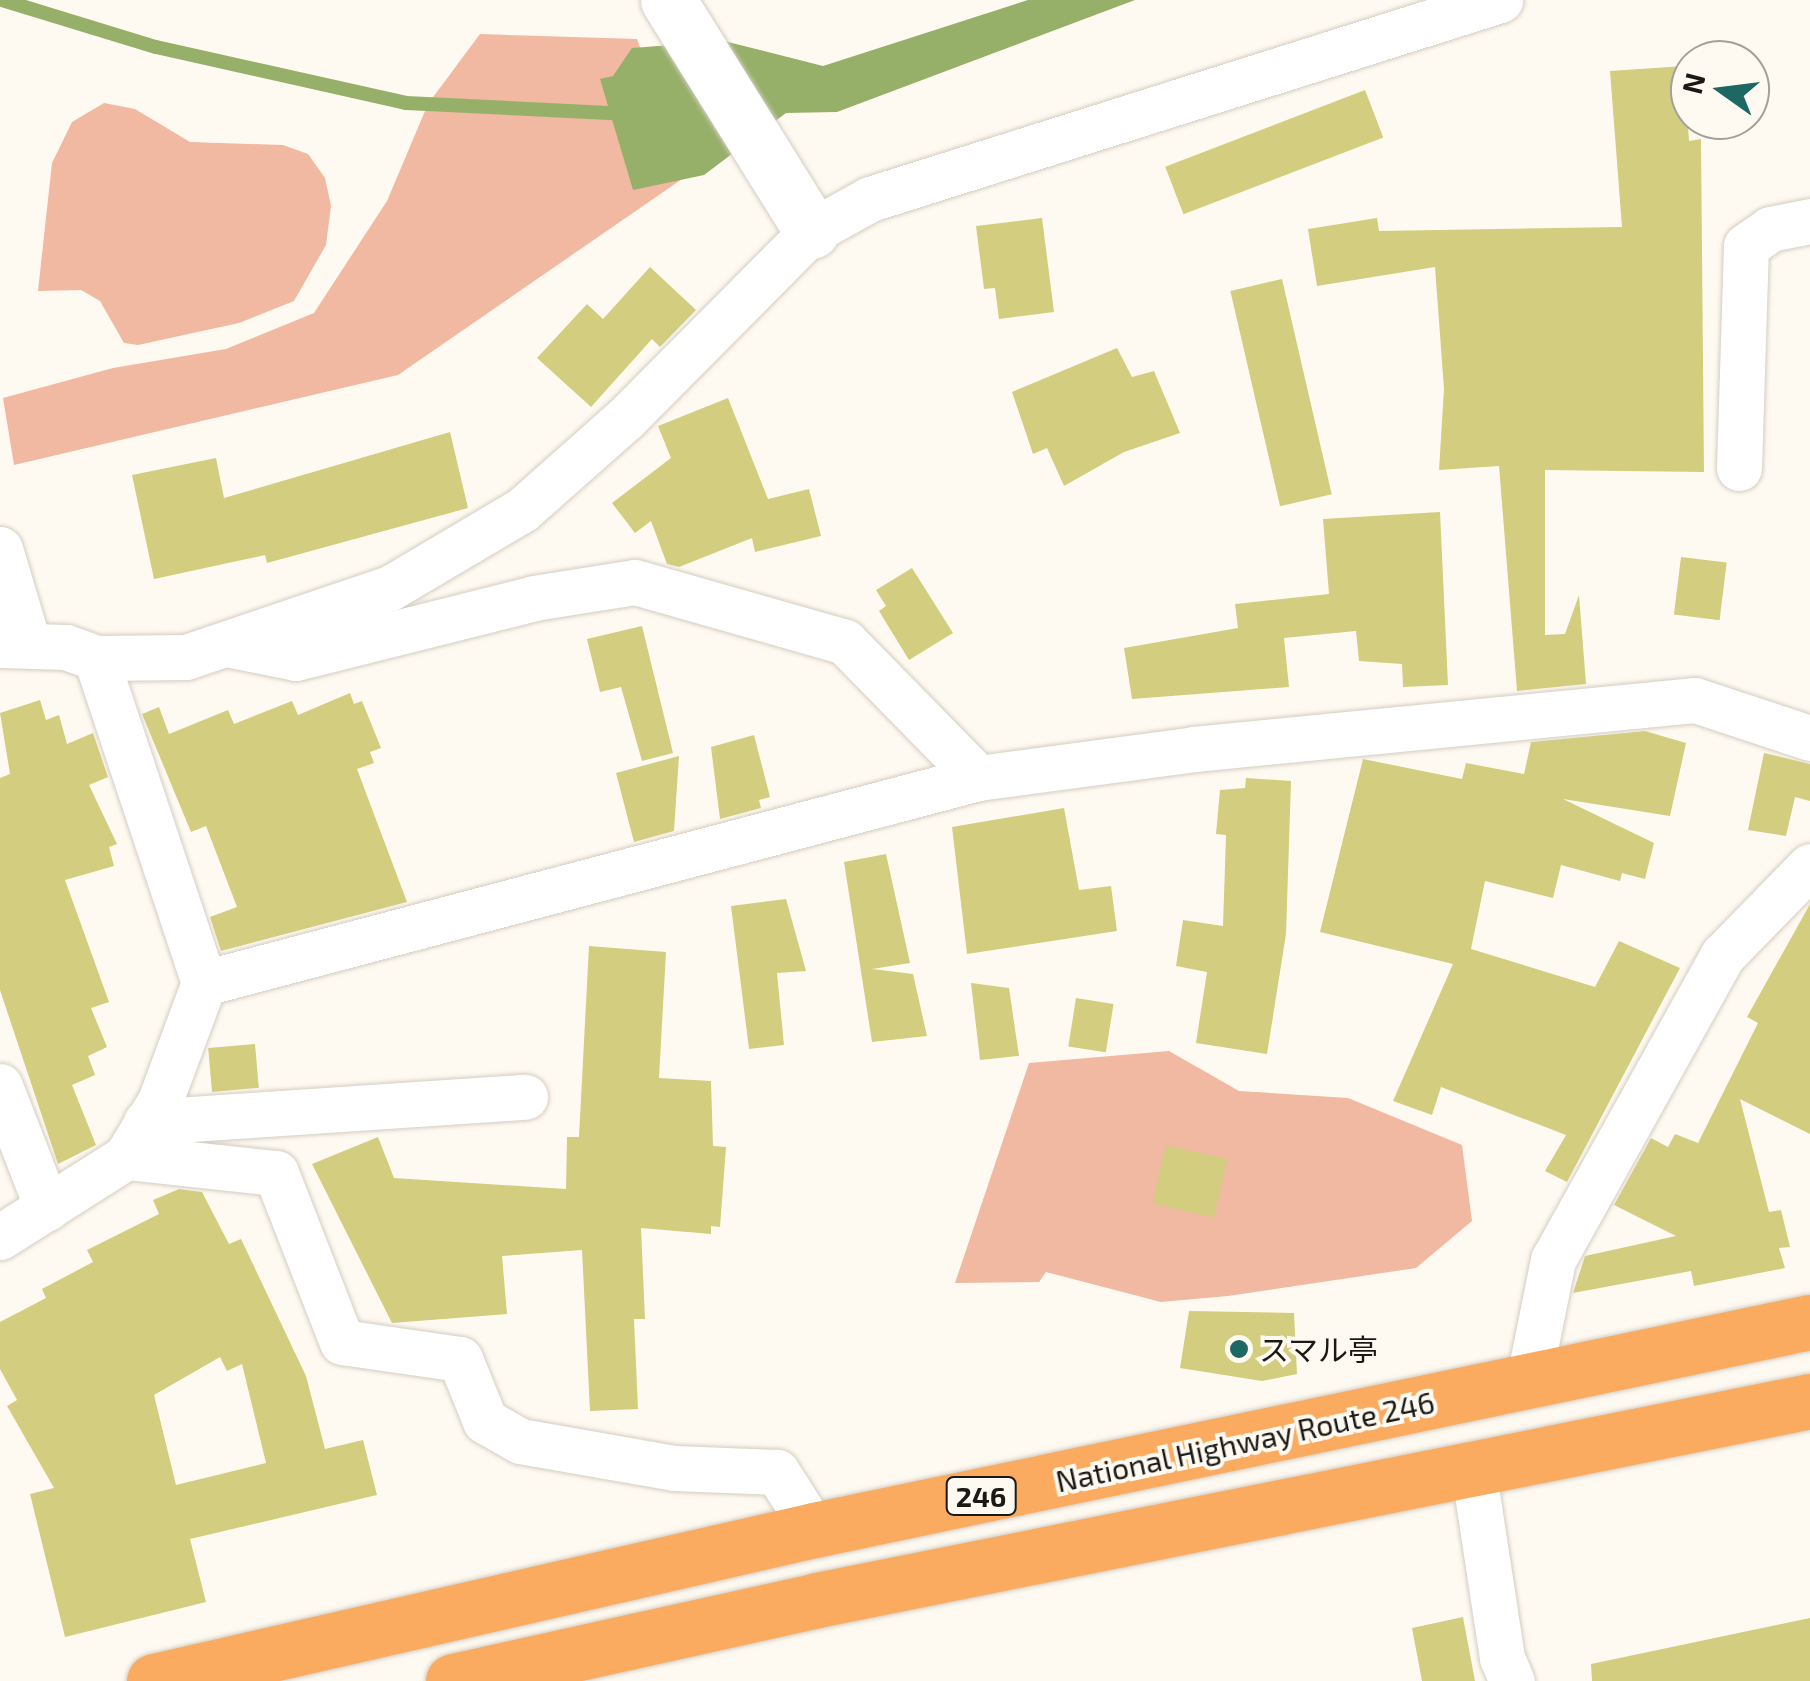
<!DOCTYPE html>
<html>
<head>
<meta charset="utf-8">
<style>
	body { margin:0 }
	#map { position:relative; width:1810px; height:1681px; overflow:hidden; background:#fffaf1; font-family:"Exo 2","Noto Sans JP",sans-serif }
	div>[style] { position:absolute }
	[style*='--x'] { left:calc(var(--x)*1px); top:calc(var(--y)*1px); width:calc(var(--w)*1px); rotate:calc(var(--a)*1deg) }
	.green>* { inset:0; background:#f1b8a2 }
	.water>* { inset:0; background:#96b06a }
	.stream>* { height:14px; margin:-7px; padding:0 7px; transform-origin:7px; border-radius:7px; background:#96b06a }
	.building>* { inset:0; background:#d3cd7f; transform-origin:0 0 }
	.roads { filter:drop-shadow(0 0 2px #d3cdc2) drop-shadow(0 0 2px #d3cdc2) }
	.street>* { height:45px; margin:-22.5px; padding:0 22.5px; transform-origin:22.5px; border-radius:22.5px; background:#fff }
	.secondary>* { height:55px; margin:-27.5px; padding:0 27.5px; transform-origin:27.5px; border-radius:27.5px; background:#fff }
	.highway>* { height:55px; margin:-27.5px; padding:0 27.5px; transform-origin:27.5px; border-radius:27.5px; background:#faab5f }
	.dots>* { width:28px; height:28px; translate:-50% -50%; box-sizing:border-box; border:5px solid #fffaf1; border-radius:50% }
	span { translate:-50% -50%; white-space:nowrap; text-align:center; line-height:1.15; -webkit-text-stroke:8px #fffaf1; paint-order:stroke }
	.shield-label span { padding:2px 8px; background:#fffaf1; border:2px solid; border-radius:8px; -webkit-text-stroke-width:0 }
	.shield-label { font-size:28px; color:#1b1916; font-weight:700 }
	.poi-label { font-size:30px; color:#1b1916 }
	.left { translate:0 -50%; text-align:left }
	.street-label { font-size:30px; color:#1b1916 }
	.north { position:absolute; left:1670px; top:40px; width:100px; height:100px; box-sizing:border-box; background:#fffaf1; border:2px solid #a4a099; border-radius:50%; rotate:284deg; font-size:28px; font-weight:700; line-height:40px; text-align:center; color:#1b1916 }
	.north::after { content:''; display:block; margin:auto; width:35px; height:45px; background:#1d6862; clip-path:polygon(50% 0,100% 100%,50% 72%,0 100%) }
</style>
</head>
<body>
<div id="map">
	<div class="green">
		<i style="clip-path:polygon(480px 34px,637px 39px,685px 177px,398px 375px,14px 465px,3px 398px,113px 368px,226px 349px,314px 313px,387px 201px,428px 104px)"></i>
		<i style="clip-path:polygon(104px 103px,135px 109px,190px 142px,283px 145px,308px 154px,325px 178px,331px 206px,326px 245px,294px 301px,239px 323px,138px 345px,124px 343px,100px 301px,81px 290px,38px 291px,52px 163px,72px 122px)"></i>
		<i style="clip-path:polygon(1169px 1051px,1239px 1091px,1348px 1098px,1462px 1145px,1472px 1221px,1416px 1268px,1228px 1296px,1161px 1302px,1046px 1272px,1039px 1282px,955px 1283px,1029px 1063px)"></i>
	</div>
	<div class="water">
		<i style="clip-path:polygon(1028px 0,1135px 0,837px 112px,786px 113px,704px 175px,633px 190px,600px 79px,613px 76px,632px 48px,724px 41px,823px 66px)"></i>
	</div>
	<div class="stream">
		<i style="--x:2;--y:0;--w:161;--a:17"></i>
		<i style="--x:156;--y:47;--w:256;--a:12.6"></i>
		<i style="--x:406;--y:103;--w:223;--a:2.8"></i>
	</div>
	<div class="building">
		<i style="clip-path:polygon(1684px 66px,1689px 141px,1701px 139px,1704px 472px,1545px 470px,1545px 635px,1565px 634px,1579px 595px,1586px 684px,1517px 691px,1499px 466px,1439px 470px,1444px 389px,1435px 267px,1317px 286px,1308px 229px,1377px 218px,1379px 231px,1622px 227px,1610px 71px)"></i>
		<i style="left:1365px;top:90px;width:51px;height:214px;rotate:69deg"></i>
		<i style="clip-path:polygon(1042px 218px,1054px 312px,999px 319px,995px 288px,984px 289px,976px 226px)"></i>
		<i style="clip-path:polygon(650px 267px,696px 310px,660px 347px,652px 339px,591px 407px,537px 358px,587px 304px,603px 319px)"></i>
		<i style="left:1282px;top:279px;width:221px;height:53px;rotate:77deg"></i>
		<i style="clip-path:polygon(1117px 348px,1132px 377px,1154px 371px,1180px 433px,1124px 452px,1064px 486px,1047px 448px,1033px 454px,1012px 392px)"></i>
		<i style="clip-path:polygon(728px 398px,768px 499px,809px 489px,821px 536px,755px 552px,752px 538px,679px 567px,667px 564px,651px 521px,635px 533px,612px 503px,671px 458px,658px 426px)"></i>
		<i style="clip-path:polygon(450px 432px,468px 508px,267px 563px,265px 555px,154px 579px,132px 475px,216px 458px,224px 498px)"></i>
		<i style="clip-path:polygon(1440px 512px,1448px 685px,1403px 687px,1402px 664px,1359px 661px,1356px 631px,1284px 638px,1289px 687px,1132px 699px,1124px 648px,1238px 628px,1235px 604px,1329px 594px,1323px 519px)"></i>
		<i style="left:1681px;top:557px;width:46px;height:58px;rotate:7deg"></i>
		<i style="clip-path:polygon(912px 568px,953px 633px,909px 660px,879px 611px,886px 606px,876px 590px)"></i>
		<i style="clip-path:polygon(642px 626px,673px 753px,642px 761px,621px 687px,600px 692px,587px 639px)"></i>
		<i style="clip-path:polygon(350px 693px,354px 704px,362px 701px,381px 748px,370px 752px,374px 763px,357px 769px,407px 902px,221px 951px,210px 917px,237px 907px,206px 826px,191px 832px,142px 714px,159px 707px,169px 734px,228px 710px,234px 724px,292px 701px,298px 715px)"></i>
		<i style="clip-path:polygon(40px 700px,46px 720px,59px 715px,67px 744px,93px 733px,108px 777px,89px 785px,117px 844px,109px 847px,114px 866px,65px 880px,109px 1002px,91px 1008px,107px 1047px,88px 1056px,95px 1075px,72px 1085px,96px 1145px,58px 1164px,0 990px,0 778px,10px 774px,0 713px)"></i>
		<i style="clip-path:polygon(1645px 731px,1686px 743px,1670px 816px,1563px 799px,1654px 843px,1645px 879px,1622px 873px,1620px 881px,1561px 865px,1553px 898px,1485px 881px,1471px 949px,1595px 987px,1619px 941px,1680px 968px,1567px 1182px,1545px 1171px,1566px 1135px,1441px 1087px,1432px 1115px,1393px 1101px,1453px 964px,1320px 932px,1363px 759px,1462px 779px,1466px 763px,1524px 774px,1531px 742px)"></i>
		<i style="clip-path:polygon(754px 735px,770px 797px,759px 800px,761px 808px,720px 819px,711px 747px)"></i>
		<i style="clip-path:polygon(1764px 753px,1810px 764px,1810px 801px,1795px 797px,1786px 836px,1748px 830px)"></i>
		<i style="clip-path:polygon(679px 756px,674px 831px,634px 842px,616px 773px)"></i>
		<i style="clip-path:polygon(1246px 778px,1291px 781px,1286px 934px,1267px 1054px,1196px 1043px,1207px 972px,1176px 966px,1183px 920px,1223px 926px,1226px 835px,1216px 834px,1220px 790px,1245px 788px)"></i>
		<i style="clip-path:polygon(1064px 808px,1079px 890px,1111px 886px,1117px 931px,967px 954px,952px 827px)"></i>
		<i style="clip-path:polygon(886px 854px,910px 963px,872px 969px,913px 974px,927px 1036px,872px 1042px,844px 862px)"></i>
		<i style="clip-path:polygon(786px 899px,806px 971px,777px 973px,784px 1045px,749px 1049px,731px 906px)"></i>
		<i style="clip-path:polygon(1810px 904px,1810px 1134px,1740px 1099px,1769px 1212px,1781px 1210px,1790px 1247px,1779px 1248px,1785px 1268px,1694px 1286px,1691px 1271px,1573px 1293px,1585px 1256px,1676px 1236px,1614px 1205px,1651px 1138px,1668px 1147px,1675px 1134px,1698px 1143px,1758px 1023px,1747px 1017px)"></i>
		<i style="clip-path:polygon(589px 946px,666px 952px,659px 1078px,711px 1081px,713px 1146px,726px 1147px,720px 1227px,711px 1226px,711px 1234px,641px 1228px,645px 1319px,634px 1319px,638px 1409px,590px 1411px,582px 1250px,502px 1256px,507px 1314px,392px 1323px,312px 1164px,378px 1137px,394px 1178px,566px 1189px,567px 1137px,579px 1137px)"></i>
		<i style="clip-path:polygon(971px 983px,1009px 988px,1019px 1056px,980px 1060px)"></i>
		<i style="left:1076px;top:998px;width:38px;height:49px;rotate:9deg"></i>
		<i style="left:255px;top:1044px;width:44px;height:47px;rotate:85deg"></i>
		<i style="left:1166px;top:1145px;width:63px;height:60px;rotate:13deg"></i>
		<i style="clip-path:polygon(evenodd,179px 1189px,202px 1192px,229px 1244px,241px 1239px,306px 1376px,325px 1449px,363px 1440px,377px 1495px,190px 1539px,206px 1602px,65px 1637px,30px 1494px,54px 1488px,7px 1406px,17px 1400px,0 1369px,0 1322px,46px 1298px,42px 1289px,93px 1262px,87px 1250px,159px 1214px,153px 1200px,179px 1189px,220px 1357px,227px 1371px,242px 1364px,266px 1463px,176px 1485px,154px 1395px,220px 1357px)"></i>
		<i style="clip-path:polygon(1189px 1311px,1294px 1313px,1297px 1374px,1262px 1381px,1180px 1368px)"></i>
		<i style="clip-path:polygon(1463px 1617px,1475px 1681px,1422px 1681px,1412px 1628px)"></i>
		<i style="clip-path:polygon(1810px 1618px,1810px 1681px,1592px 1681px,1591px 1664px)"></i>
	</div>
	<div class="roads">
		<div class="street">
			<i style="--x:1739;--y:468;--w:222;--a:-88.2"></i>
			<i style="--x:1746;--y:246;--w:29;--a:-35"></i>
			<i style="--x:1770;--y:229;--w:41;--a:-11.3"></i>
			<i style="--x:0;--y:549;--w:98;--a:73.4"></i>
			<i style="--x:0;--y:645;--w:66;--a:1.7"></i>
			<i style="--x:66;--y:647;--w:32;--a:20"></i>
			<i style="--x:96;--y:658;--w:90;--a:-0.6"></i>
			<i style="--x:186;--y:657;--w:215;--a:-18.7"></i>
			<i style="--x:390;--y:588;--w:153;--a:-30.6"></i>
			<i style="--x:522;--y:510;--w:137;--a:-41.5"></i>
			<i style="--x:625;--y:419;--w:265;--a:-45.2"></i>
			<i style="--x:812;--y:231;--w:66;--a:-28.9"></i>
			<i style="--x:870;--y:199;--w:661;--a:-17.53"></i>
			<i style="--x:231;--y:645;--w:66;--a:11.3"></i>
			<i style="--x:296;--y:658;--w:245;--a:-14.1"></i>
			<i style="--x:534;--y:598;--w:102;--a:-9"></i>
			<i style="--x:635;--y:582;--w:218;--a:15.9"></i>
			<i style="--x:845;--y:642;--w:190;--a:45.6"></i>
			<i style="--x:204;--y:983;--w:801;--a:-14.83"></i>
			<i style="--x:978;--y:778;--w:218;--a:-7.6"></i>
			<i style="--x:1194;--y:749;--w:503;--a:-5.59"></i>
			<i style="--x:1695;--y:700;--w:121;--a:18.3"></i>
			<i style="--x:0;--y:1086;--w:131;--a:68.9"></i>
			<i style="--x:146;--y:1122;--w:380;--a:-3.8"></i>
			<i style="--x:126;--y:1157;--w:151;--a:6.1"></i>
			<i style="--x:276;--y:1173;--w:181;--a:68.7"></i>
			<i style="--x:342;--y:1342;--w:119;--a:8.2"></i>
			<i style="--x:460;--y:1359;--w:67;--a:68"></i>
			<i style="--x:485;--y:1421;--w:40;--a:29.7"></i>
			<i style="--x:520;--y:1441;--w:156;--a:9.9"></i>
			<i style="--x:674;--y:1468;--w:103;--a:2.2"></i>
			<i style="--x:777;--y:1472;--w:69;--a:57.5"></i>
			<i style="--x:0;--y:1237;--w:149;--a:-32.4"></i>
			<i style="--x:126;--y:1157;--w:66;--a:-58.7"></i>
			<i style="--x:160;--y:1101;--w:126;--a:-69.6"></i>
			<i style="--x:204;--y:983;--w:342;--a:-108.4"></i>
			<i style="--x:1528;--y:1383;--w:126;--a:-78.5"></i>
			<i style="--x:1553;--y:1260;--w:349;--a:-60.9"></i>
			<i style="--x:1723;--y:955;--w:124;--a:-45.7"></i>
			<i style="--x:1473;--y:1468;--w:192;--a:81.3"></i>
			<i style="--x:1502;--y:1658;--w:25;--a:67"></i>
		</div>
		<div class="secondary">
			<i style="--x:668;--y:0;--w:272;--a:58.1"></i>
		</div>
		<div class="highway">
			<i style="--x:154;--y:1681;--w:677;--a:-12.89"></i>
			<i style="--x:814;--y:1530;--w:1017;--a:-11.8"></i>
			<i style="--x:453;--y:1681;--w:373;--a:-12.5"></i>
			<i style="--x:817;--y:1600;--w:1013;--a:-11.33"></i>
		</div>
	</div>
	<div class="dots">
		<i style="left:1239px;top:1349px;background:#1d6862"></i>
	</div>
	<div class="shield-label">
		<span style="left:981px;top:1496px">246</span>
	</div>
	<div class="poi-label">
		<span class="left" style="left:1259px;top:1349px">スマル亭</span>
	</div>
	<div class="street-label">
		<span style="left:1245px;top:1441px;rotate:-12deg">National Highway Route 246</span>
	</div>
	<div class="north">N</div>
</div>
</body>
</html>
